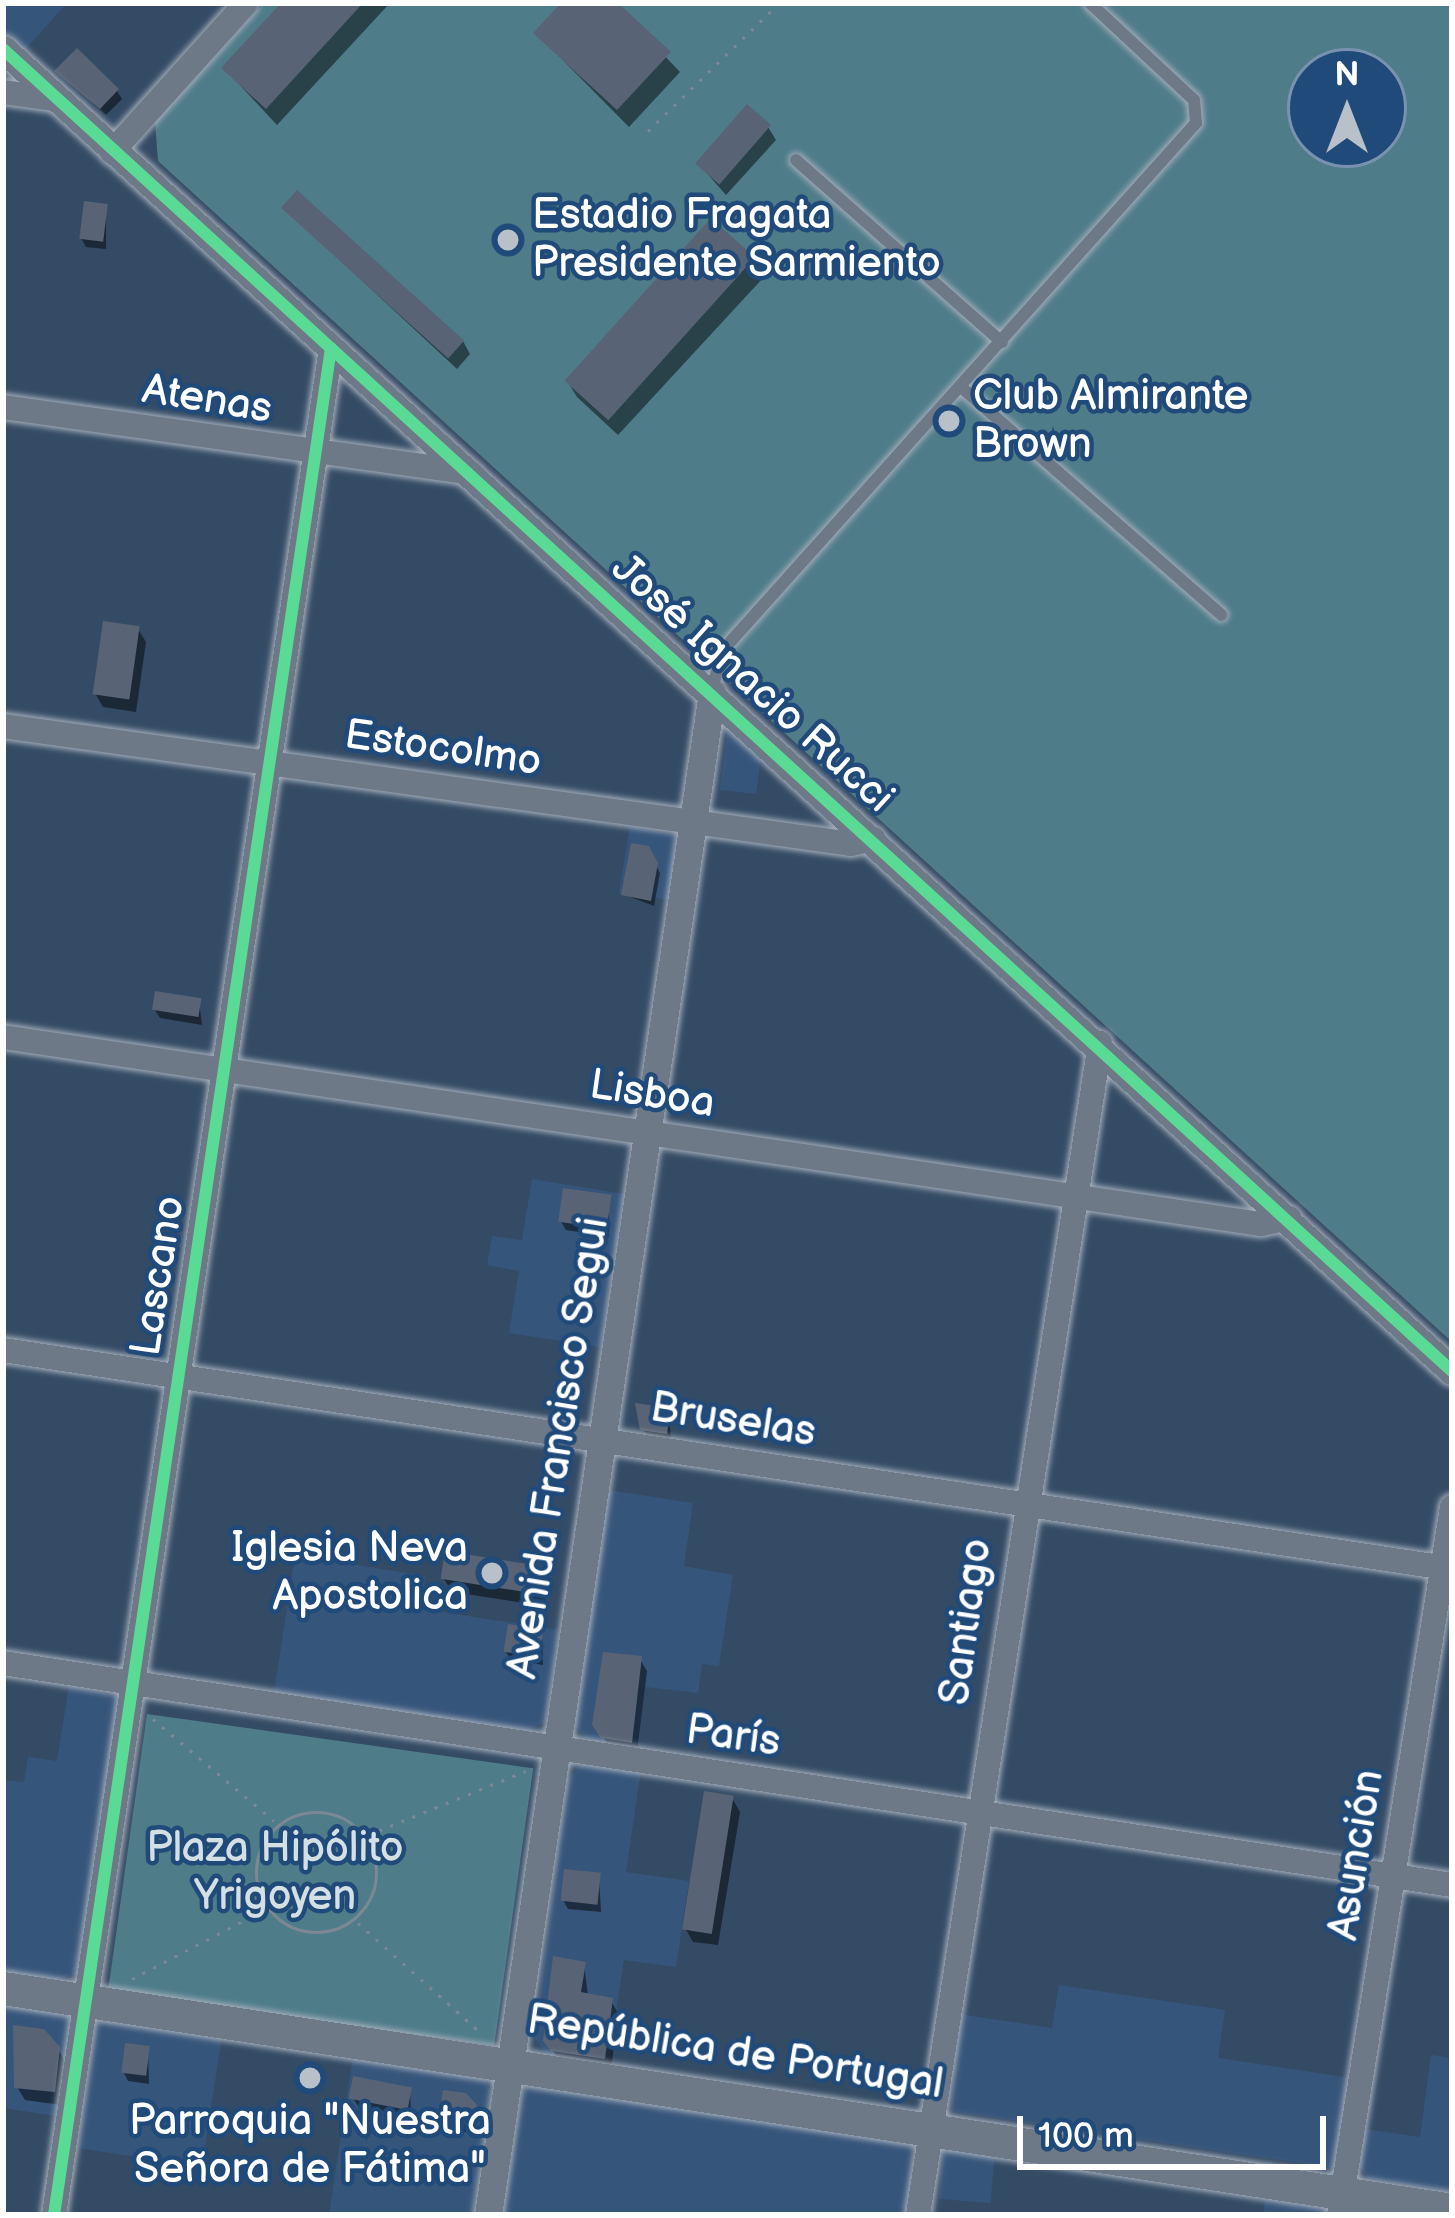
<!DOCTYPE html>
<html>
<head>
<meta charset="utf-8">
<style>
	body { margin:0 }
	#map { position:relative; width:1455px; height:2218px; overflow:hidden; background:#344b65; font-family:"Balsamiq Sans",sans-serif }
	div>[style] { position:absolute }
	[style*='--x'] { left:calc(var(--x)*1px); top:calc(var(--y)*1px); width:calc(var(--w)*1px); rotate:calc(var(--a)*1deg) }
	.built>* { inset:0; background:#36557b; transform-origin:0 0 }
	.green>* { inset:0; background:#4e7c89; transform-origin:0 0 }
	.shadow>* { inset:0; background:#0007 }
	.building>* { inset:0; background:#586475; transform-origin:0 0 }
	.path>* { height:3px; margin-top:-1.5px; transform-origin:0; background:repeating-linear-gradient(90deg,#7e8895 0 3px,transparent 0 12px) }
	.path>.ring { margin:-1.5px; padding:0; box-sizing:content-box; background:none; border:3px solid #7e8895; border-radius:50% }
	.roads { filter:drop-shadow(0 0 3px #a4aeba) drop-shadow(0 0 3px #a4aeba) }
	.service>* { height:12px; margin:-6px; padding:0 6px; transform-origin:6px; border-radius:6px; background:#6d7986 }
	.minor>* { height:24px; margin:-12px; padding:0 12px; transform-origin:12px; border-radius:12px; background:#6d7986 }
	.tertiary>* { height:27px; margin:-13.5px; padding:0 13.5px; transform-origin:13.5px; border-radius:13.5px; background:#6d7986 }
	.secondary>* { height:33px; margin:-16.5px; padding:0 16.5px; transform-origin:16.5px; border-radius:16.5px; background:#6d7986 }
	.cycleway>* { height:12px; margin:-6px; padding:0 6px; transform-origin:6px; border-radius:6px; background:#5adb95 }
	.dots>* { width:33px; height:33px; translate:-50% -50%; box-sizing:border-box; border:6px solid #1f4a7a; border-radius:50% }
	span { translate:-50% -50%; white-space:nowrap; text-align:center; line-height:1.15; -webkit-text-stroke:9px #1f4a7a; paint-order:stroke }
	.poi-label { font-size:42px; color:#fff }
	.left { translate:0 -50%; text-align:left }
	.right { translate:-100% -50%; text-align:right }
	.street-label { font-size:42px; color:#fff }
	.park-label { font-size:42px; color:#d4e0e3 }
	.frame { position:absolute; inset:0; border:6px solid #fff; pointer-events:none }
	.north { position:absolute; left:1287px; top:48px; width:120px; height:120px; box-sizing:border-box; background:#1f4a7a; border:3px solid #7992af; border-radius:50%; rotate:0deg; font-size:33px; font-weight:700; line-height:48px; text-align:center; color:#fff }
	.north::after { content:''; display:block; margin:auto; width:42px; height:54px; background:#b8c0c9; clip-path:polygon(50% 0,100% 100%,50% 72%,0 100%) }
	.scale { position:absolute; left:1017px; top:2116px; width:309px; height:54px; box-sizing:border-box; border:6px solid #fff; border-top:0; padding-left:15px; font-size:36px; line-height:42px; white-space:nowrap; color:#fff; -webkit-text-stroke:9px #1f4a7a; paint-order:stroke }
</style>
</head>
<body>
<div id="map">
	<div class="built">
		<i style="clip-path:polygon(3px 3px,67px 3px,23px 52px,3px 34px)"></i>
		<i style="clip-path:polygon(728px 726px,762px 746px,756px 794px,720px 790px)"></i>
		<i style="clip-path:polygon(630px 826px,676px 835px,672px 900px,619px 893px)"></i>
		<i style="clip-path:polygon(532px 1179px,624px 1194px,600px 1347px,509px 1333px,519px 1271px,487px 1265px,492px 1236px,522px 1240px)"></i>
		<i style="clip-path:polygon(608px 1490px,693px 1503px,684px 1566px,733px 1575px,719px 1666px,702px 1664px,698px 1693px,645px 1687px,638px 1748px,588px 1740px,573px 1724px)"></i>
		<i style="clip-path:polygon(295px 1555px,425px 1576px,422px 1609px,559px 1630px,545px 1722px,528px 1731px,274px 1693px)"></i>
		<i style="clip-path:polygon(69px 1685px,119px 1697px,78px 1973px,55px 1980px,3px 1972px,3px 1787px,4px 1780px,24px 1782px,28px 1757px,57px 1761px)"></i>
		<i style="clip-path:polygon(584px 1761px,641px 1770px,626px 1872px,689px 1881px,676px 1967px,624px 1960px,608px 2064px,546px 2054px,534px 2037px,567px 1780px)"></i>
		<i style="clip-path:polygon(1059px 1985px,1225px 2010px,1218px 2058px,1351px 2078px,1333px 2168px,951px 2111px,959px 2014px,1052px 2028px)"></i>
		<i style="clip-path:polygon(3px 2004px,65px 2013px,70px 2021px,56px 2116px,3px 2108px)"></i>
		<i style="clip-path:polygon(109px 2017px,222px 2036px,202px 2167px,78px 2148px,95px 2026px)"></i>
		<i style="clip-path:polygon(1431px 2055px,1452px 2058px,1452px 2192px,1369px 2179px,1360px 2167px,1365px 2129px,1420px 2137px)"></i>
		<i style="clip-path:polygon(353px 2056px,484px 2077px,490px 2091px,472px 2215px,329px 2215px)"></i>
		<i style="clip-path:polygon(532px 2084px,913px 2144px,908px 2215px,503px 2215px,522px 2091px)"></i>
		<i style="left:943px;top:2150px;width:52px;height:49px;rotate:5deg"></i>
		<i style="clip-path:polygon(1266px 2194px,1323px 2205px,1329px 2215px,1263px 2215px)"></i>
	</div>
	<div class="green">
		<i style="clip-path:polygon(evenodd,264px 3px,1452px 3px,1452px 1342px,158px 161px,155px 122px,264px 3px,1311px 72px,1383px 72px,1383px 144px,1311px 144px,1311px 72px)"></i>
		<i style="left:147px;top:1714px;width:390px;height:280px;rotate:8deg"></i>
	</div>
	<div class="shadow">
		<i style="clip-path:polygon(285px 3px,390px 3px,277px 125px,225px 69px)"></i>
		<i style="clip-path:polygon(565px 3px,614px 3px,680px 72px,629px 127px,537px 34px)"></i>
		<i style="clip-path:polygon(58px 71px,117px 91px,122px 99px,106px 115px)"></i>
		<i style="clip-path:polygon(768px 127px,776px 140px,726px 195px,697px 162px)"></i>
		<i style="clip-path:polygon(106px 207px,106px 249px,86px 247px,81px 238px)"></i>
		<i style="clip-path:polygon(285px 209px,463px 341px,470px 354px,457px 369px)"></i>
		<i style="clip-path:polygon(752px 260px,763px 278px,618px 435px,577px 397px,566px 379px)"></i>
		<i style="clip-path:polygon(138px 629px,146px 642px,136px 712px,103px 707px,95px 693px)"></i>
		<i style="clip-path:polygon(647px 849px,660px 873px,654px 906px,625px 895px)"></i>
		<i style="clip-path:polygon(199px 1001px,202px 1025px,160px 1018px,155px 1010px)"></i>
		<i style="clip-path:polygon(609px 1198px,609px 1237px,566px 1230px,561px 1222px)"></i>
		<i style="clip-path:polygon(669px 1411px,671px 1441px,648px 1437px,643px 1429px)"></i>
		<i style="clip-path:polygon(540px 1569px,548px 1582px,545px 1606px,452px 1592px,444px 1579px)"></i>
		<i style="clip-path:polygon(542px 1632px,543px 1665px,511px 1660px,506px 1652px)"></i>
		<i style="clip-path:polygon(640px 1659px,647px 1671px,637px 1753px,611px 1749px,595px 1724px)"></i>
		<i style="clip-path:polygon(732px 1798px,740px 1812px,718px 1945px,693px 1942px,685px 1928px)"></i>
		<i style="clip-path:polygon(599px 1876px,601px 1912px,568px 1909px,563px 1900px)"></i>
		<i style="clip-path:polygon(584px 1964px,588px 1996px,611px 2001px,618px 2013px,611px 2070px,561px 2063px,546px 2040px)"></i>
		<i style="clip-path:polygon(58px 2049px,66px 2063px,61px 2105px,25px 2100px,17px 2087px)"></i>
		<i style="clip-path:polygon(148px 2049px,149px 2084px,128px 2081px,124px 2073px)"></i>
		<i style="clip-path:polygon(410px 2089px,411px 2116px,358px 2106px,353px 2098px)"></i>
		<i style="clip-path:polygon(475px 2107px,478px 2134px,446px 2129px,441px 2120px)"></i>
	</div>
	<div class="building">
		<i style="clip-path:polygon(281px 3px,363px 3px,266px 109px,221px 68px)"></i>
		<i style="clip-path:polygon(561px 3px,618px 3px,671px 52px,617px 110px,533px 33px)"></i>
		<i style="clip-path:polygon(77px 48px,119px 89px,100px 109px,54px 71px)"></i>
		<i style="left:747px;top:104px;width:32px;height:79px;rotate:41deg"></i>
		<i style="left:297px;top:190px;width:225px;height:24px;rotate:42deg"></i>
		<i style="left:84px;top:201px;width:24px;height:38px;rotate:7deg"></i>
		<i style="left:711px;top:218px;width:59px;height:219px;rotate:42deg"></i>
		<i style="left:103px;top:621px;width:37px;height:74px;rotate:8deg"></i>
		<i style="clip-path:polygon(631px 843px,649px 846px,658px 863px,651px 901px,621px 895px)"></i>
		<i style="left:155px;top:991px;width:47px;height:19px;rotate:9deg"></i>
		<i style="left:563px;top:1188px;width:49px;height:34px;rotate:8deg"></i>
		<i style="clip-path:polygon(635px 1403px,671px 1408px,667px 1434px,640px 1430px)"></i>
		<i style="left:445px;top:1551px;width:98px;height:28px;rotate:9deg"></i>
		<i style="left:508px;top:1624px;width:36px;height:28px;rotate:9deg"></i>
		<i style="clip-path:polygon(603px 1652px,642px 1656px,632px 1743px,601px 1738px,592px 1725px)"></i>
		<i style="left:704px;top:1791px;width:30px;height:140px;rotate:9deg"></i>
		<i style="left:564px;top:1869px;width:37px;height:32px;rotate:6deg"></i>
		<i style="clip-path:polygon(553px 1956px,586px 1962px,581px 1992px,613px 1998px,605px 2059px,551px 2051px,543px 2041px)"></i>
		<i style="clip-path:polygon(13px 2025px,44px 2029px,60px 2047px,55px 2092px,14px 2088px)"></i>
		<i style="left:125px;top:2043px;width:25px;height:30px;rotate:7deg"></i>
		<i style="left:353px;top:2076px;width:60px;height:23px;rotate:11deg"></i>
		<i style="clip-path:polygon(443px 2090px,466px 2093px,477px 2105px,474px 2126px,438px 2121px)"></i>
	</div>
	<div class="path">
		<i style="--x:648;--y:131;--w:183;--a:-44.3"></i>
		<i style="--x:153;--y:1719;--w:158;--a:40.1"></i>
		<i class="ring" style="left:256px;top:1812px;width:117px;height:117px"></i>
		<i style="--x:368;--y:1835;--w:170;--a:-22.1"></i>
		<i style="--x:358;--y:1923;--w:165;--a:41.8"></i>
		<i style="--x:132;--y:1979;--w:147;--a:-27.6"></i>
	</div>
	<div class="roads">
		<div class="service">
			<i style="--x:796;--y:160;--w:275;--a:41.5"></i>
			<i style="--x:961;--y:387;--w:346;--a:41.2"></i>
			<i style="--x:712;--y:689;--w:41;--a:-74.2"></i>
			<i style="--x:723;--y:650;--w:708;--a:-48.09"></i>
			<i style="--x:1196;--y:123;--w:23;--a:-95"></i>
			<i style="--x:1194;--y:100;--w:142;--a:-137"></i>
		</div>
		<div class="minor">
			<i style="--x:3;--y:92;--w:51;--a:7.8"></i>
			<i style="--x:112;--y:152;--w:200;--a:-48"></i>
			<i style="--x:3;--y:407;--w:472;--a:8"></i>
			<i style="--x:3;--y:726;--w:856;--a:7.92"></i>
			<i style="--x:851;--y:844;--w:23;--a:-13"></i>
			<i style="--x:3;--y:1037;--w:1272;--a:8.46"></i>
			<i style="--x:1261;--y:1224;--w:29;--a:-12"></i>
			<i style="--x:3;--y:1350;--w:1465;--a:8.59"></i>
			<i style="--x:3;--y:1663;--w:1466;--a:8.71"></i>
			<i style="--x:54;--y:2215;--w:1887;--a:-81.56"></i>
			<i style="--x:918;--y:2215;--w:1186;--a:-81.17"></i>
			<i style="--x:1339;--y:2215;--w:717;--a:-80.93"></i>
		</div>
		<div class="tertiary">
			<i style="--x:3;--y:49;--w:1961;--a:42.38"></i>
			<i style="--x:488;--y:2215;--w:1539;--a:-81.63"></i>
		</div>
		<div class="secondary">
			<i style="--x:3;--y:1988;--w:1466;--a:8.71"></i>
		</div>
	</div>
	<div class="cycleway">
		<i style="--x:3;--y:49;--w:1961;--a:42.38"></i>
		<i style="--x:54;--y:2215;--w:1887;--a:-81.56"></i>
	</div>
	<div class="dots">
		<i style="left:508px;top:240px;background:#b8c0c9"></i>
		<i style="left:949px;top:421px;background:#b8c0c9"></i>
		<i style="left:492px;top:1573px;background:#b8c0c9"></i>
		<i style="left:310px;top:2078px;background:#b8c0c9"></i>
	</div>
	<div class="poi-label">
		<span class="left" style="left:532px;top:240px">Estadio Fragata<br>Presidente Sarmiento</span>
		<span class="left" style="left:973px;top:421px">Club Almirante<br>Brown</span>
		<span class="right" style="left:468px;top:1573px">Iglesia Neva<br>Apostolica</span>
		<span style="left:310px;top:2146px">Parroquia "Nuestra<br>Señora de Fátima"</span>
	</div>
	<div class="street-label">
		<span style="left:207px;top:400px;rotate:9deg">Atenas</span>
		<span style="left:752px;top:684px;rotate:42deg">José Ignacio Rucci</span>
		<span style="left:443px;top:749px;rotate:8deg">Estocolmo</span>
		<span style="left:652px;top:1095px;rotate:9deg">Lisboa</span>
		<span style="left:159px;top:1276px;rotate:-81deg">Lascano</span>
		<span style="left:733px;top:1421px;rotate:9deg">Bruselas</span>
		<span style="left:559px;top:1448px;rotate:-81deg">Avenida Francisco Segui</span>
		<span style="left:967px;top:1622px;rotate:-82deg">Santiago</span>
		<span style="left:733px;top:1737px;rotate:8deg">París</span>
		<span style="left:1357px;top:1855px;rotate:-81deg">Asunción</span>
		<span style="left:735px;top:2053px;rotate:9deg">República de Portugal</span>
	</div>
	<div class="park-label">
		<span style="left:275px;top:1873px">Plaza Hipólito<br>Yrigoyen</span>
	</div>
	<div class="frame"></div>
	<div class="north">N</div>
	<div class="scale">100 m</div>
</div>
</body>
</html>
